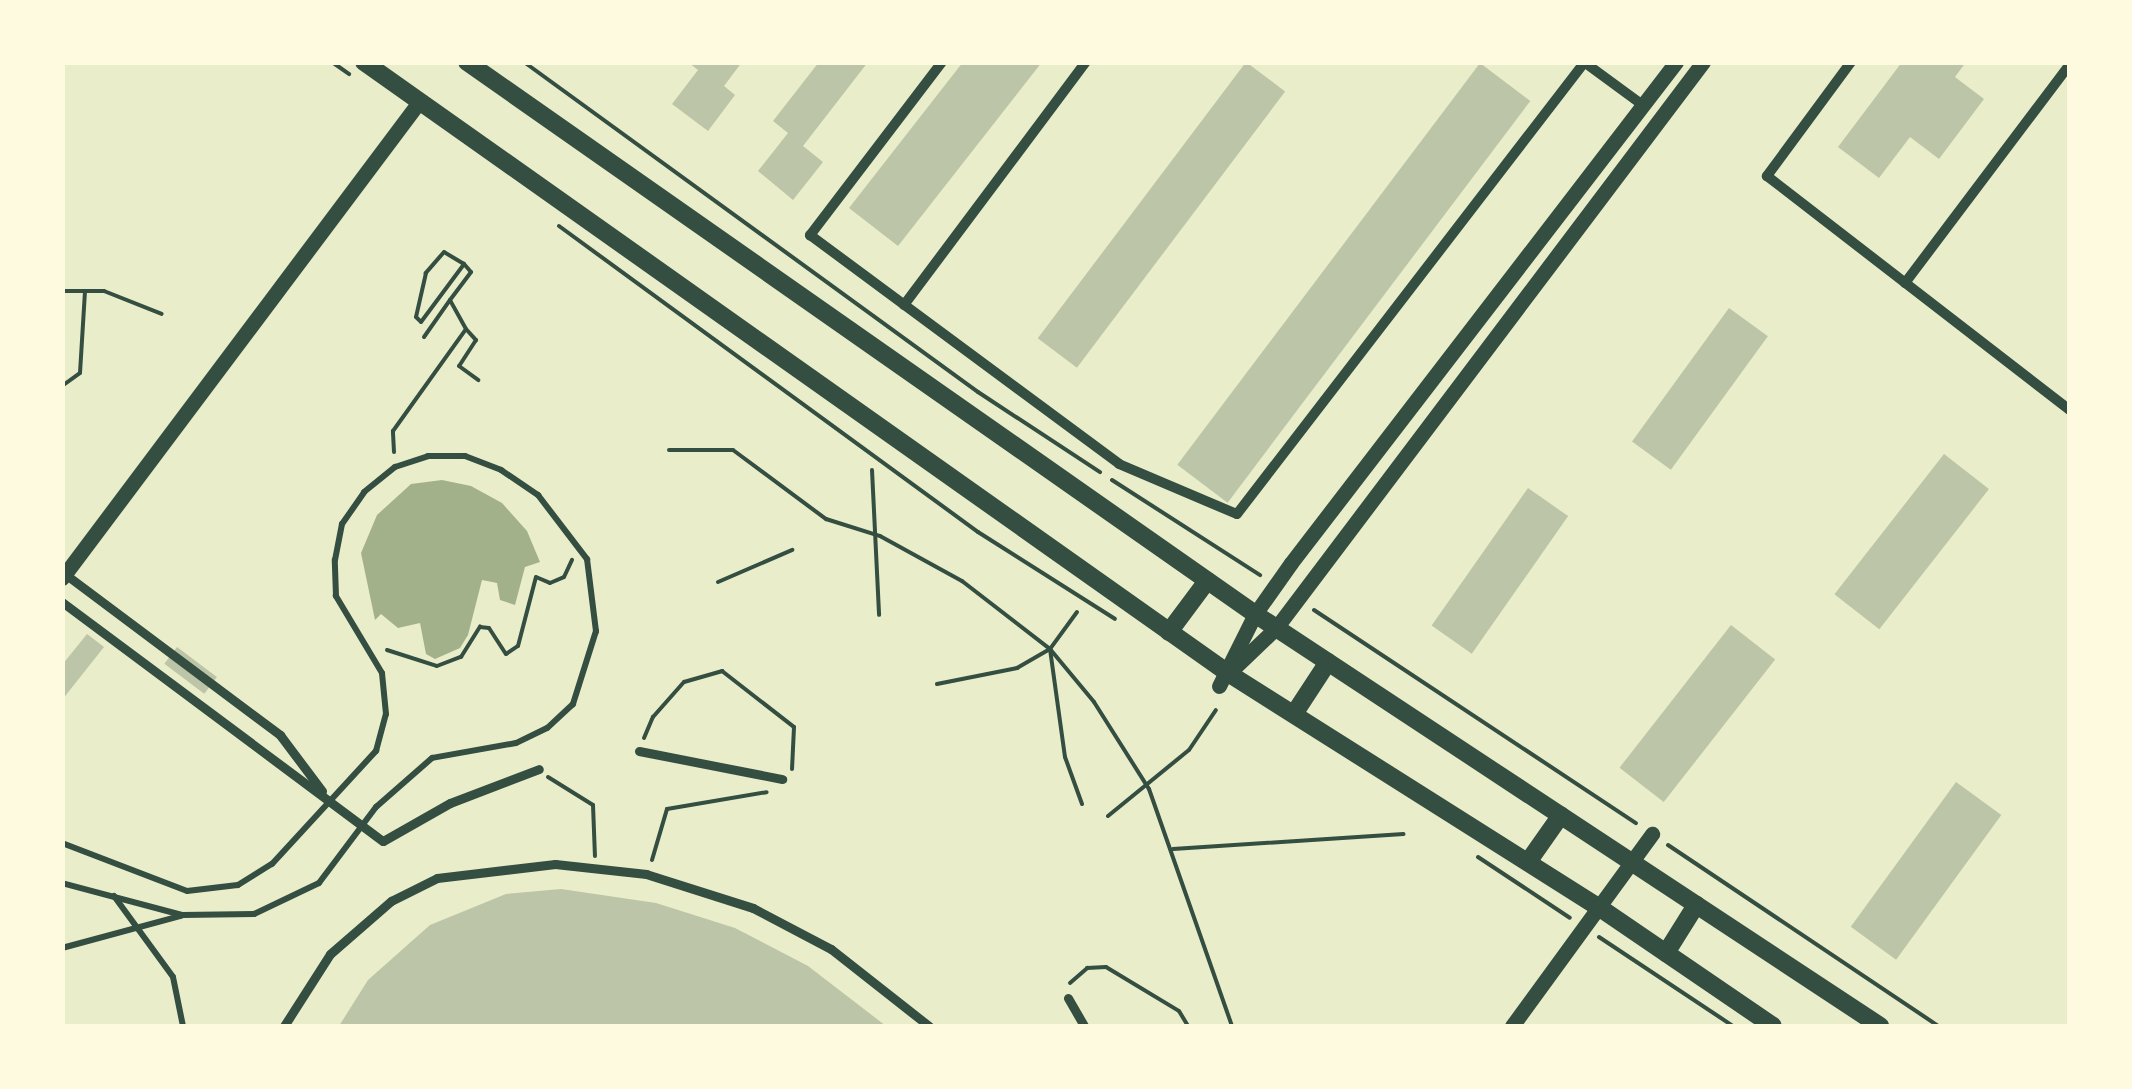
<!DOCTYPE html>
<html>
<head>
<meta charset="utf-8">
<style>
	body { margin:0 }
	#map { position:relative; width:2132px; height:1089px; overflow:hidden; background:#e9edc9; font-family:"Varela Round",sans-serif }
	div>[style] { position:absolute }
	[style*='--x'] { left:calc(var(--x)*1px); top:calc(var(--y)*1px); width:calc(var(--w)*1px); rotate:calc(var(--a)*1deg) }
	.water>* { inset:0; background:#a3b18a }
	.building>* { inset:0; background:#bcc5a7; transform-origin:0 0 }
	.path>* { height:4px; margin:-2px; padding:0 2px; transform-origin:2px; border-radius:2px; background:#344e41 }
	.service>* { height:6px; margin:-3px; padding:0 3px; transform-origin:3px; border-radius:3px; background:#344e41 }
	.pedestrian>* { height:9px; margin:-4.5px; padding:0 4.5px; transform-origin:4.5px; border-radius:4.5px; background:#344e41 }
	.minor>* { height:10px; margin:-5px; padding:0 5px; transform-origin:5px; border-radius:5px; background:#344e41 }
	.tertiary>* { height:15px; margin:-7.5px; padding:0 7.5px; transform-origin:7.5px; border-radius:7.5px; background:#344e41 }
	.primary>* { height:18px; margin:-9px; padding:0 9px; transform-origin:9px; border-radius:9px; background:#344e41 }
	span { translate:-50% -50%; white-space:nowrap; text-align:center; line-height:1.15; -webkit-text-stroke:10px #fefae0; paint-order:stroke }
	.frame { position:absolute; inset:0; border:65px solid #fefae0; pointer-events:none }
</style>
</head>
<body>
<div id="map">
	<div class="water">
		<i style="clip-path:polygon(442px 480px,471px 486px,502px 503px,527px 531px,540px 562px,525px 567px,515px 605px,500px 600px,497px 583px,482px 580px,468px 635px,460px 648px,435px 659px,426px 654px,420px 623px,398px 628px,381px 614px,375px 620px,361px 553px,377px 515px,411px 484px)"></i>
	</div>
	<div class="building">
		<i style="clip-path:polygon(688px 62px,742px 62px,724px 86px,735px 95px,708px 131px,672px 104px,698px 70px)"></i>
		<i style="clip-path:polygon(819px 62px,868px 62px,803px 146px,823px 162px,793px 200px,758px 171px,788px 133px,773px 121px)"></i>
		<i style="clip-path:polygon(963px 62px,1042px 62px,898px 246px,849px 208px)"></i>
		<i style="left:1246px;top:62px;width:49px;height:346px;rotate:37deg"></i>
		<i style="clip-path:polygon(1902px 62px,1966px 62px,1955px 77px,1984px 99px,1939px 159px,1910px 137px,1879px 178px,1838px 147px)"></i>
		<i style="left:1480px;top:63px;width:63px;height:503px;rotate:37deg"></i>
		<i style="left:1729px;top:308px;width:48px;height:165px;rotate:36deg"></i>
		<i style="left:1944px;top:454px;width:57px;height:178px;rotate:38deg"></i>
		<i style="left:1528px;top:488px;width:49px;height:168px;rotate:35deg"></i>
		<i style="left:1731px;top:625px;width:56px;height:181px;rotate:38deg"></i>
		<i style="clip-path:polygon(87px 634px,104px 647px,62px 700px,62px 665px)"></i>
		<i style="left:177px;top:647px;width:50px;height:21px;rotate:37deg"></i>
		<i style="left:1956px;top:782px;width:56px;height:179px;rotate:36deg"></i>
		<i style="clip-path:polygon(561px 889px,656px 903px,735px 928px,808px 966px,886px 1026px,339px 1026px,368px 980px,430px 925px,506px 894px)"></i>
	</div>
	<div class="path">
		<i style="--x:332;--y:62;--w:21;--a:35"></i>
		<i style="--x:524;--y:62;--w:561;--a:36.01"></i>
		<i style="--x:978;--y:392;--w:146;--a:33.3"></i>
		<i style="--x:559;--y:226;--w:519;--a:36.14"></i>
		<i style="--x:978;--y:532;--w:162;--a:32.4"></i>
		<i style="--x:62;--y:291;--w:42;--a:0"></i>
		<i style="--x:104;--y:291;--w:62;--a:21.6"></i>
		<i style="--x:466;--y:329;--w:15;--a:48"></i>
		<i style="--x:476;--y:340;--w:31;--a:123"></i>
		<i style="--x:459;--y:366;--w:24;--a:36"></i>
		<i style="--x:424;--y:337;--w:45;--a:-54.9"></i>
		<i style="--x:62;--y:386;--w:22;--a:-36"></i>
		<i style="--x:80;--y:373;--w:82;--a:-86.5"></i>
		<i style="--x:669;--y:450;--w:64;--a:0"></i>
		<i style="--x:733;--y:450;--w:116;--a:36.6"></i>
		<i style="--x:826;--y:519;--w:57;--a:17.5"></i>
		<i style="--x:880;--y:536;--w:94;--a:28.8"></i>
		<i style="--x:962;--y:581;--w:111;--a:37.7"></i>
		<i style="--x:1050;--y:649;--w:69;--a:50.3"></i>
		<i style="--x:1094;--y:702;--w:103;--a:57.7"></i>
		<i style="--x:1149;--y:789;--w:251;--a:70.7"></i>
		<i style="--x:394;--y:452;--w:21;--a:-93"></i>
		<i style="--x:393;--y:431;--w:125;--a:-54.4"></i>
		<i style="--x:466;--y:329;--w:33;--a:-119"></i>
		<i style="--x:450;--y:300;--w:35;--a:-53"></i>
		<i style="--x:471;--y:272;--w:11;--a:-131"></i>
		<i style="--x:464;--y:264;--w:23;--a:-149"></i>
		<i style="--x:444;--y:252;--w:28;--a:131"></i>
		<i style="--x:426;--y:273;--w:45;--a:102.8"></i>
		<i style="--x:416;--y:317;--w:7;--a:45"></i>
		<i style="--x:421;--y:322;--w:72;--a:-53.4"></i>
		<i style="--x:872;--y:470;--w:145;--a:87.2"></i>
		<i style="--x:1112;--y:480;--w:176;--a:32.7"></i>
		<i style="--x:718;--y:582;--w:81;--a:-23.4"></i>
		<i style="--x:1314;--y:610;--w:386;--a:33.5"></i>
		<i style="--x:1077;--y:612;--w:46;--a:126.1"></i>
		<i style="--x:1050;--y:649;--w:109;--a:82.1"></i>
		<i style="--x:1065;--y:757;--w:50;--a:70.1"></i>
		<i style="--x:387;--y:650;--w:52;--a:17.7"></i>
		<i style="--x:437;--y:666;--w:26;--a:-21"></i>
		<i style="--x:461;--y:657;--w:36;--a:-58"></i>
		<i style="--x:480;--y:627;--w:9;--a:6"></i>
		<i style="--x:489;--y:628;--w:31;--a:57"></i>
		<i style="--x:506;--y:654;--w:14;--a:-34"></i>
		<i style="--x:518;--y:646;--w:71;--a:-75.4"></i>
		<i style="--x:536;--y:577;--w:15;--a:23"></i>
		<i style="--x:550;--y:583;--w:15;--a:-23"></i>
		<i style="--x:564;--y:577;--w:19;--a:-65"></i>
		<i style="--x:937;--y:684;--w:82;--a:-11.3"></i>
		<i style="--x:1017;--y:668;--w:38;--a:-30"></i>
		<i style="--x:644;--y:738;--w:23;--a:-67"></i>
		<i style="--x:653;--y:717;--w:47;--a:-48.5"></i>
		<i style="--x:684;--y:682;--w:40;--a:-16"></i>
		<i style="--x:722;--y:671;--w:91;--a:37.9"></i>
		<i style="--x:794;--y:727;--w:42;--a:92.7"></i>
		<i style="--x:548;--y:777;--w:53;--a:31.9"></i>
		<i style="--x:593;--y:805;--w:51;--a:87.8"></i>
		<i style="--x:1108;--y:816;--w:104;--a:-39.2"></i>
		<i style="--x:1189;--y:750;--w:48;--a:-56"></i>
		<i style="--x:1668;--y:845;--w:325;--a:33.8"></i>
		<i style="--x:1173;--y:849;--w:231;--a:-3.7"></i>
		<i style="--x:1478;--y:857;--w:110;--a:33.5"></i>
		<i style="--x:652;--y:860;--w:53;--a:-73.6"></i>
		<i style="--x:667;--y:809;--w:101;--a:-9.6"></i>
		<i style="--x:1599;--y:937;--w:161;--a:33.6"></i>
		<i style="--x:1070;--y:983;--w:23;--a:-41"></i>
		<i style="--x:1087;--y:968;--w:19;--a:-3"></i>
		<i style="--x:1106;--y:967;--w:85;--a:31.1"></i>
		<i style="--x:1179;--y:1011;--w:17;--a:59"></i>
	</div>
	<div class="service">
		<i style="--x:62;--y:843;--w:134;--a:21"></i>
		<i style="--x:187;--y:891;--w:51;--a:-6.7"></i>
		<i style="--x:238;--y:885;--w:40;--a:-32"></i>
		<i style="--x:272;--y:864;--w:154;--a:-47.4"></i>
		<i style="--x:376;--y:751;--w:38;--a:-75"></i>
		<i style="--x:386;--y:714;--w:41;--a:-95.6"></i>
		<i style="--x:382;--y:673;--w:90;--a:-120.9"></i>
		<i style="--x:336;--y:596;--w:36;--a:-92"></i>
		<i style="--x:335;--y:560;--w:37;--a:-79"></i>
		<i style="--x:342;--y:524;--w:39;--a:-55"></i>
		<i style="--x:364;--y:492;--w:40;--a:-39"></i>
		<i style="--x:395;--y:467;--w:35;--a:-18"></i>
		<i style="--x:428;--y:456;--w:37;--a:0"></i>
		<i style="--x:465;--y:456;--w:39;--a:21"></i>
		<i style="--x:501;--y:470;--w:45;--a:34"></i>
		<i style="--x:538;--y:495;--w:81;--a:52.6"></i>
		<i style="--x:587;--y:559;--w:73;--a:82.9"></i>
		<i style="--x:596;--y:631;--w:77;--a:107.5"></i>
		<i style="--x:573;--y:704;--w:35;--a:137"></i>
		<i style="--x:547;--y:728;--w:34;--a:154"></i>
		<i style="--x:516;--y:743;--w:85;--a:169.9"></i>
		<i style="--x:432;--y:758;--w:74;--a:138.8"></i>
		<i style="--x:376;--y:807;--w:95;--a:126.9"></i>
		<i style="--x:319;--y:883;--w:72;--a:154.5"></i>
		<i style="--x:254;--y:914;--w:72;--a:179.2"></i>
		<i style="--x:182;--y:915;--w:124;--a:-165.1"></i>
		<i style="--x:114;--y:896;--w:100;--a:53.9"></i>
		<i style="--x:173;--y:977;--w:50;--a:78.5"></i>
		<i style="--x:62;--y:948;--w:123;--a:-15.1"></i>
	</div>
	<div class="pedestrian">
		<i style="--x:65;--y:574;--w:269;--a:36.8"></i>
		<i style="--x:280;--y:735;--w:70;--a:53.1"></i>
		<i style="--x:62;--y:602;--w:400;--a:36.7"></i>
		<i style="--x:383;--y:841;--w:77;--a:-29.6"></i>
		<i style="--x:450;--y:803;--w:95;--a:-20.9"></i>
		<i style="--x:639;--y:751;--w:146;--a:11.1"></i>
		<i style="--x:1068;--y:998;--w:32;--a:60"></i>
		<i style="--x:284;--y:1026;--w:85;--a:-57.4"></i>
		<i style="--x:330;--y:954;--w:81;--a:-41"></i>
		<i style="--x:391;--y:901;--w:51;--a:-26.6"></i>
		<i style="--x:437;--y:878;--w:119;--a:-6.8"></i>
		<i style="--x:555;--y:864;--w:92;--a:6.3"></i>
		<i style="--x:646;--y:874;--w:112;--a:17.6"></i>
		<i style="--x:753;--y:908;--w:88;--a:27.7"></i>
		<i style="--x:831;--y:949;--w:125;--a:38.2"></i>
	</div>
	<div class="minor">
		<i style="--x:942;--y:62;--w:218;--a:127.3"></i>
		<i style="--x:810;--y:235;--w:385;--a:36.5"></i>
		<i style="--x:1119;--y:464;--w:128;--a:23"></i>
		<i style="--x:1237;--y:514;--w:569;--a:-52.43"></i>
		<i style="--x:1584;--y:62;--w:74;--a:36.3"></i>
		<i style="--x:1851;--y:62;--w:142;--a:126.4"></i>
		<i style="--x:1767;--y:176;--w:383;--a:37.7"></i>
		<i style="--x:1905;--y:283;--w:274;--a:-53"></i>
		<i style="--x:904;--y:305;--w:304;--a:-53.2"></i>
	</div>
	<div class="tertiary">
		<i style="--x:62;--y:578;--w:595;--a:-53.13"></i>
		<i style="--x:1235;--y:667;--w:57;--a:-43.6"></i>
		<i style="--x:1276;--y:628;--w:709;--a:-52.97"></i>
		<i style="--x:1219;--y:686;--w:80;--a:-63.4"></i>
		<i style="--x:1255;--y:614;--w:62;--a:-54.8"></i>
		<i style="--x:1291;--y:563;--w:632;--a:-52.46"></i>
		<i style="--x:1512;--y:1026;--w:238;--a:-53.9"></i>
	</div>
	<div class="primary">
		<i style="--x:364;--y:62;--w:1058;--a:35.27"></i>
		<i style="--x:1228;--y:673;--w:440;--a:32.3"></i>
		<i style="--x:1600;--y:908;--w:209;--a:34.3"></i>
		<i style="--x:467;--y:62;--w:962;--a:35.01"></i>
		<i style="--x:1255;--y:614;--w:749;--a:33.39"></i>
		<i style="--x:1169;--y:632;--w:64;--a:-53.3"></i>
		<i style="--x:1294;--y:714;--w:62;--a:-56.8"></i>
		<i style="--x:1528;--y:862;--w:57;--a:-54.9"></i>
		<i style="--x:1666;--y:953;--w:57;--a:-58"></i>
	</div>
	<div class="frame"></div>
</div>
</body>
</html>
